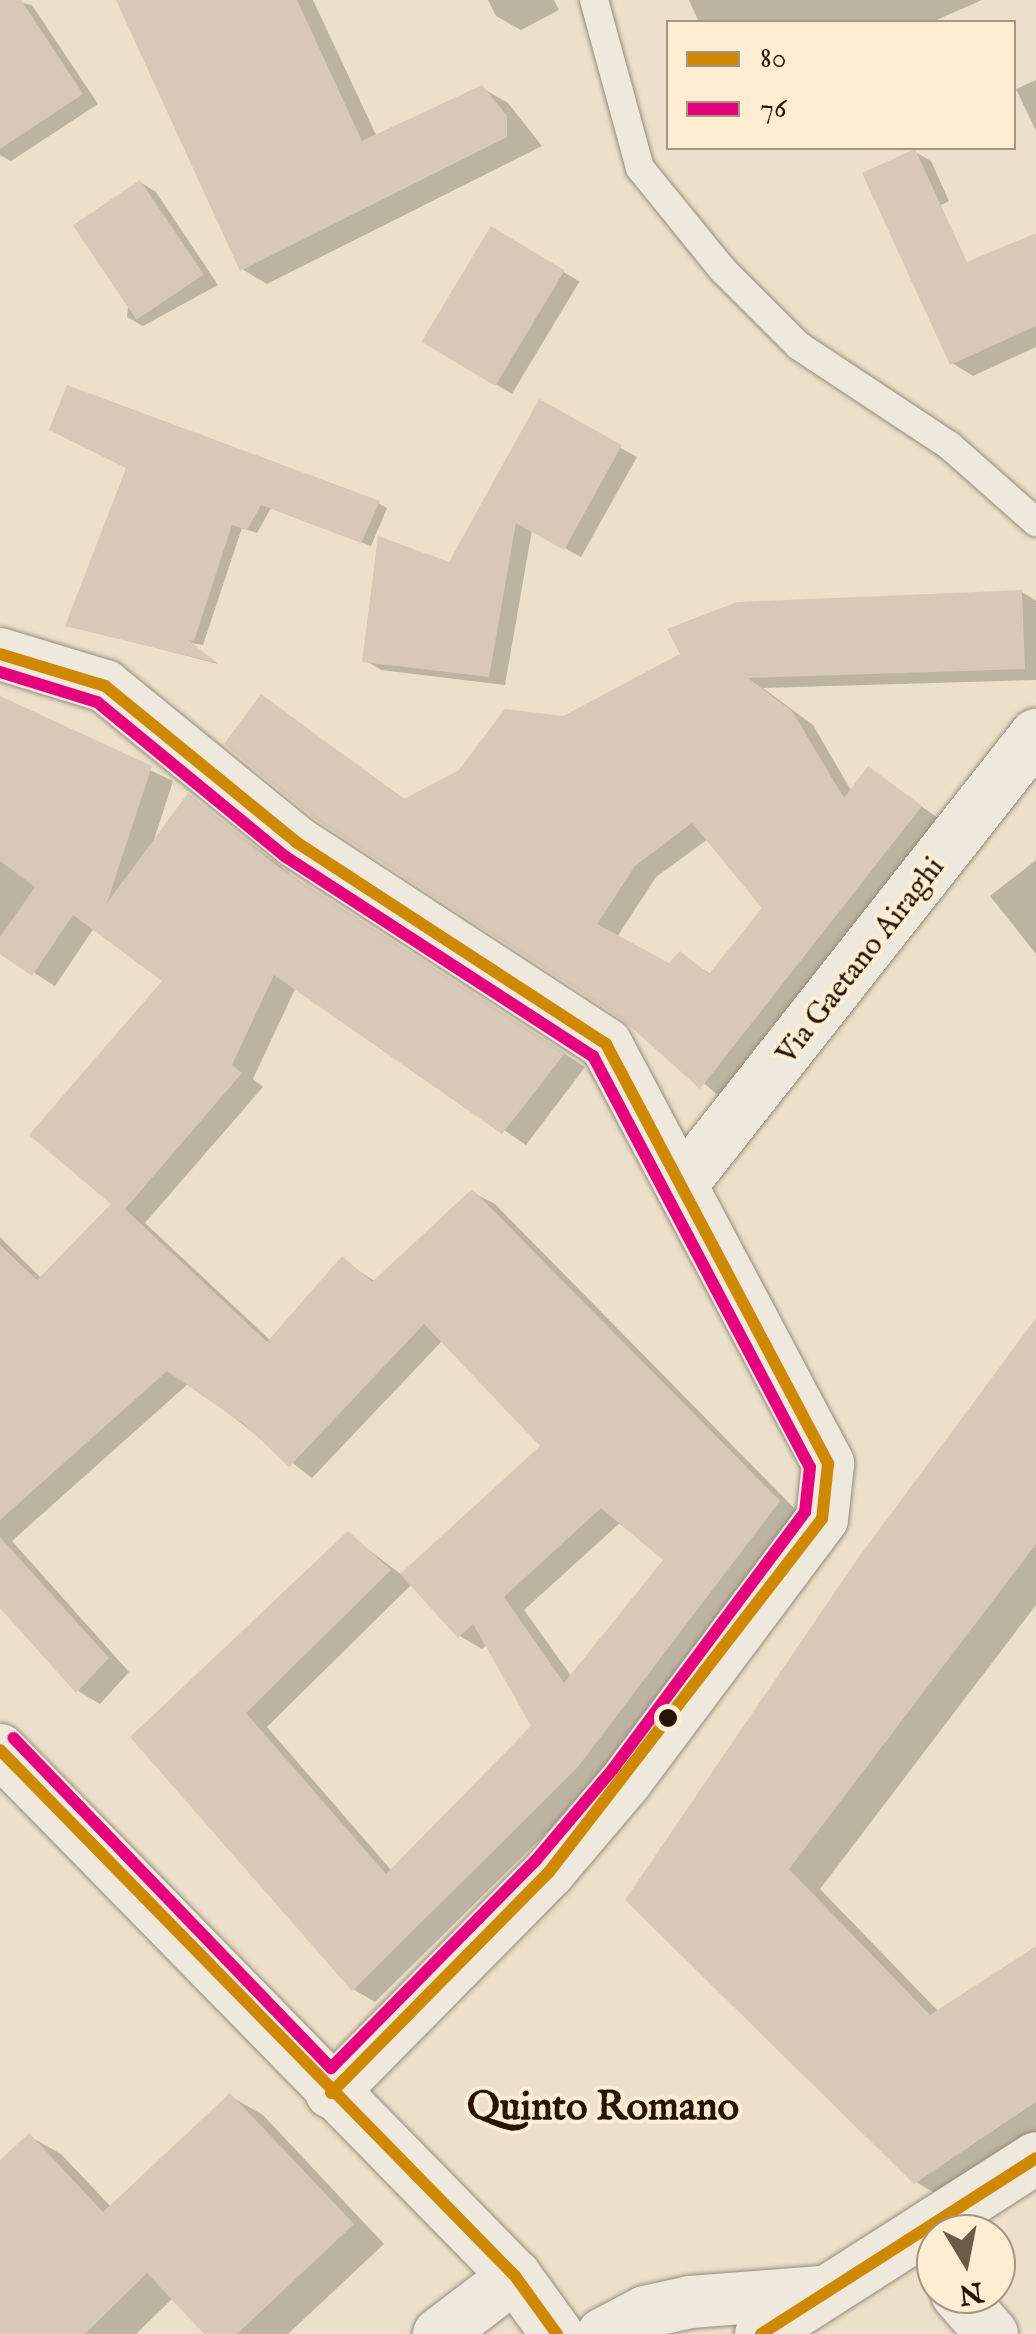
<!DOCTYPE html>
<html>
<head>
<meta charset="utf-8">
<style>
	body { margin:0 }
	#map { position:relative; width:1036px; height:2334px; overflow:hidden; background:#ede0ca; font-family:"IM FELL English",serif }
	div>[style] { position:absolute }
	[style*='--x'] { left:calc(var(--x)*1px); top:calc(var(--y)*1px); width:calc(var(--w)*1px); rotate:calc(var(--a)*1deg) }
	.shadow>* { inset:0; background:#0003; transform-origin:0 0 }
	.building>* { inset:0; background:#d8c8b7; transform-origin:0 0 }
	.roads { filter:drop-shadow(0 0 2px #968c7e) drop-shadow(0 0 2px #968c7e) }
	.service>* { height:28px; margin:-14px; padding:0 14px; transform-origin:14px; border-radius:14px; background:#efe8dd }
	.minor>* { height:52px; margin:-26px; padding:0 26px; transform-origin:26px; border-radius:26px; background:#efe8dd }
	.bus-1>* { height:12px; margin:-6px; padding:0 6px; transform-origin:6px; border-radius:6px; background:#ce8900 }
	.bus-2>* { height:12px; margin:-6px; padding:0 6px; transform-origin:6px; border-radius:6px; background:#e5007d }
	.dots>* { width:28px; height:28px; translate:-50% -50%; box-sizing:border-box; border:5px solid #fcedd3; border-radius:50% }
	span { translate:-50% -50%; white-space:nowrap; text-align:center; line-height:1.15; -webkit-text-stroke:8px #fcedd3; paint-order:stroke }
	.street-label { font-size:30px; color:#281402 }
	.district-label { font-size:40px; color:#281402; font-weight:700 }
	.legend { position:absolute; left:666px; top:20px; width:350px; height:130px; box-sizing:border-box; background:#fcedd3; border:2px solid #a7967f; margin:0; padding:12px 18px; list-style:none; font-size:30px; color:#281402 }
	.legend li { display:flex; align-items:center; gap:20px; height:50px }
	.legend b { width:50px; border:2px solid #a7967f }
	.north { position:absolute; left:916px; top:2214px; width:100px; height:100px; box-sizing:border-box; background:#fcedd3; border:2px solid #a7967f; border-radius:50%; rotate:170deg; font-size:28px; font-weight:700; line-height:40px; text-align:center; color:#281402 }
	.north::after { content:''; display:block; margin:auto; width:35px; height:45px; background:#6d5b48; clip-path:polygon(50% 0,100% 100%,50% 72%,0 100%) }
</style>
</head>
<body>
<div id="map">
	<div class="shadow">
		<i style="clip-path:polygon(10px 0,32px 5px,98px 104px,11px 161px,0 155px,0 7px)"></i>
		<i style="clip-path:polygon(117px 0,313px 0,377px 137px,482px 88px,508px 103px,542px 146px,267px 284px,242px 269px)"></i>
		<i style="clip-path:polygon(488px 0,554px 0,559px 10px,521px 30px,496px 16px)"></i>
		<i style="clip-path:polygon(689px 0,982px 0,932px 22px,699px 22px)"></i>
		<i style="clip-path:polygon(1036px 80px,1036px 131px,1016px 89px)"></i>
		<i style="clip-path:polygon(915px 152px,931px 161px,949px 201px,901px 225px)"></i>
		<i style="clip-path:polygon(140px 182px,156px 192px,218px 285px,143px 326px,127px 317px)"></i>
		<i style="left:492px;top:229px;width:102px;height:131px;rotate:31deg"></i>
		<i style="clip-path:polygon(1036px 239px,1036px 347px,973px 376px,952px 363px)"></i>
		<i style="clip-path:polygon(540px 403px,637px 457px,581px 557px,532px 530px,505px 685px,381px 670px,365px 660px,450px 565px)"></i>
		<i style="clip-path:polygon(129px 468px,378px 503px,387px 508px,371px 546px,271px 508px,257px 533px,242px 528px,203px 645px,190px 643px,218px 664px,68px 625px)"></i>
		<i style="clip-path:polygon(evenodd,1022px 592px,1036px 601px,1036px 680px,763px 688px,813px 725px,852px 792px,868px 769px,941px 820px,722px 1099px,262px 697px,407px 801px,563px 718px,1022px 592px,708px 839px,765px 908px,712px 975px,680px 954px,670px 967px,617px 937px,656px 877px,708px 839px)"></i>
		<i style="clip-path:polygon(evenodd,0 699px,173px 781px,153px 843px,189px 796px,302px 883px,585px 1067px,526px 1145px,296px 987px,253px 1079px,263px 1087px,145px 1223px,271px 1341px,342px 1260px,376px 1282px,472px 1192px,495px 1204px,801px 1515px,599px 1781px,375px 2002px,353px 1989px,134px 1737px,348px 1534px,402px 1575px,544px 1446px,443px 1340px,312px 1478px,189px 1383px,12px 1541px,129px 1672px,100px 1704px,78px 1691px,0 1604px,0 1237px,42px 1279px,114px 1204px,166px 980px,94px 928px,55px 986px,0 951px,0 699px,621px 1522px,666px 1560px,572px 1677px,524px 1610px,621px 1522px,0 699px,412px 1584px,460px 1636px,482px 1649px,487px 1644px,534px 1726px,392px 1871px,267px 1727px,412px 1584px)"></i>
		<i style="clip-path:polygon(1036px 860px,1036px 954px,990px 896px)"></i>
		<i style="clip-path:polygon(1036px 1322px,1036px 1605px,820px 1889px,939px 2012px,1036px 1949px,1036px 2142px,948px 2201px,916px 2182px,628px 1900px)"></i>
		<i style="clip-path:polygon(230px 2096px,263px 2115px,384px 2244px,288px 2334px,207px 2334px,173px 2298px,136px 2334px,0 2334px,0 2164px,29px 2136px,61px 2154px,112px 2208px)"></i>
	</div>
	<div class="building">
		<i style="clip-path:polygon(0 0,21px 0,83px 94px,0 149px)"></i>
		<i style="clip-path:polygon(116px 0,297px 0,362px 141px,482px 85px,507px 116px,507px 137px,240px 271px)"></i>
		<i style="clip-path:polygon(915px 149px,967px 262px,1036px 233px,1036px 326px,950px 365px,862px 173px)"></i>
		<i style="left:140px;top:180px;width:114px;height:81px;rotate:56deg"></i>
		<i style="left:491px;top:226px;width:86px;height:135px;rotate:31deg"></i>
		<i style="clip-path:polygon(67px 385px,380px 501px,361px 543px,261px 505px,247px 530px,232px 525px,194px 641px,188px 640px,218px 663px,65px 626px,126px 468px,49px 430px)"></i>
		<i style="clip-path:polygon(539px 399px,622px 445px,564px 550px,516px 523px,489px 677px,362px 662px,378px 536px,449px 562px)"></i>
		<i style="clip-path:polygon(evenodd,1022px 590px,1025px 669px,748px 678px,792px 711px,844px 798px,868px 766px,922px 806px,700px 1089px,622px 1019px,314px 818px,224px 744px,261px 694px,404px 799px,459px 770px,505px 709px,563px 716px,680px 654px,667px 629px,737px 602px,1022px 590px,692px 823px,762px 908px,709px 974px,680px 951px,669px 963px,597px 924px,635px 866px,692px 823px)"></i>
		<i style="clip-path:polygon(evenodd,0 696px,152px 766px,107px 903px,188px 793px,279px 867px,565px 1053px,502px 1134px,274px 975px,232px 1065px,242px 1073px,125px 1209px,267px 1342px,342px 1256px,372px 1282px,472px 1189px,780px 1501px,577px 1768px,352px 1991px,130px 1737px,348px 1531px,391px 1570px,246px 1713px,386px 1874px,531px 1726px,473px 1624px,458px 1638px,400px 1574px,540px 1446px,424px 1324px,289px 1467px,245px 1425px,167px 1371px,0 1520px,0 1245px,37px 1280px,111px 1204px,29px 1135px,162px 981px,73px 915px,32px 976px,0 954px,0 937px,35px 887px,0 861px,0 696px,601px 1508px,663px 1560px,564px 1683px,504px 1597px,601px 1508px)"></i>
		<i style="clip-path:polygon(1036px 1318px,1036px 1544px,789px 1869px,930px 2015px,1036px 1946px,1036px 2102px,914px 2184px,625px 1900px,856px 1561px)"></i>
		<i style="clip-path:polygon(0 1537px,109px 1658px,76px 1693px,0 1608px)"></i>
		<i style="clip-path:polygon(230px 2093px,354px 2224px,237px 2334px,204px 2334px,147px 2273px,85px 2334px,0 2334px,0 2160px,29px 2133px,103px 2212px)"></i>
	</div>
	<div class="roads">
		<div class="service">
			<i style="--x:594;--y:0;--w:174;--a:74.7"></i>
			<i style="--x:640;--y:168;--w:132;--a:50.9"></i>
			<i style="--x:723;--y:270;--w:107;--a:45"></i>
			<i style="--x:799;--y:346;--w:181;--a:33.5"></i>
			<i style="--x:950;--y:446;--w:115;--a:41.5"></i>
		</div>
		<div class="minor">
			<i style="--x:0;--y:654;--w:110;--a:16.9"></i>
			<i style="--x:105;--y:686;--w:247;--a:39.2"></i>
			<i style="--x:296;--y:842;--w:370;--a:33.1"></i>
			<i style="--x:606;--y:1044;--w:475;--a:62.1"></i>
			<i style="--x:828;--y:1464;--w:55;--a:96.2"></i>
			<i style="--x:822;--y:1519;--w:326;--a:126.8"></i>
			<i style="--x:627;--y:1780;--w:121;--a:130.3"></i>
			<i style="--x:549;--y:1872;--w:310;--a:134.6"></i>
			<i style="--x:682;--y:1184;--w:572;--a:-51.75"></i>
			<i style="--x:0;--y:1750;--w:736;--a:45.61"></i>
			<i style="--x:515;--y:2276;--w:72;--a:54.1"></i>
			<i style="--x:957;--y:2294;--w:53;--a:48.8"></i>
			<i style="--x:439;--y:2334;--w:96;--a:-37.3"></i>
			<i style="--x:603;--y:2334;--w:47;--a:-27.6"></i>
			<i style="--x:645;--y:2312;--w:46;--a:-12.5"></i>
			<i style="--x:690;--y:2302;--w:129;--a:-4.4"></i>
			<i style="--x:761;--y:2334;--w:326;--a:-32.6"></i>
		</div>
	</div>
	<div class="bus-1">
		<i style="--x:0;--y:654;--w:110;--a:16.9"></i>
		<i style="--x:105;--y:686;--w:247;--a:39.2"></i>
		<i style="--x:296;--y:842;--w:370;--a:33.1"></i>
		<i style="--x:606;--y:1044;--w:475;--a:62.1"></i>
		<i style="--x:828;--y:1464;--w:55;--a:96.2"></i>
		<i style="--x:0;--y:1750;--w:736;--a:45.61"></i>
		<i style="--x:515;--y:2276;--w:72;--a:54.1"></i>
		<i style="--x:331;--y:2093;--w:310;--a:-45.4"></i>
		<i style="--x:549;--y:1872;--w:446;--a:-52.3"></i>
		<i style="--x:761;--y:2334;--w:326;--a:-32.6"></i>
	</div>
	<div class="bus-2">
		<i style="--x:0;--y:672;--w:102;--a:17.2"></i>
		<i style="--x:97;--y:702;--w:244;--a:39.4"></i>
		<i style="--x:286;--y:857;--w:366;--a:33"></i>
		<i style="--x:593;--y:1056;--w:465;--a:62.2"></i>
		<i style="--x:810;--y:1467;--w:45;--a:96.3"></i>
		<i style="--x:805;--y:1512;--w:321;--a:126.8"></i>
		<i style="--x:613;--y:1769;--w:119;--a:130.2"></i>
		<i style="--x:536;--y:1860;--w:292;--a:134.6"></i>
		<i style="--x:331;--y:2068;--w:458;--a:-133.9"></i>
	</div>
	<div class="dots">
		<i style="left:668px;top:1718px;background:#281402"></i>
	</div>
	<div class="street-label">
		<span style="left:861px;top:961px;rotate:-52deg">Via Gaetano Airaghi</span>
	</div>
	<div class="district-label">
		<span style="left:603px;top:2109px">Quinto Romano</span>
	</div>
	<ul class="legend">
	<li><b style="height:12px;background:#ce8900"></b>80</li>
	<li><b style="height:12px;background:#e5007d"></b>76</li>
	</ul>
	<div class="north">N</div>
</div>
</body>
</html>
